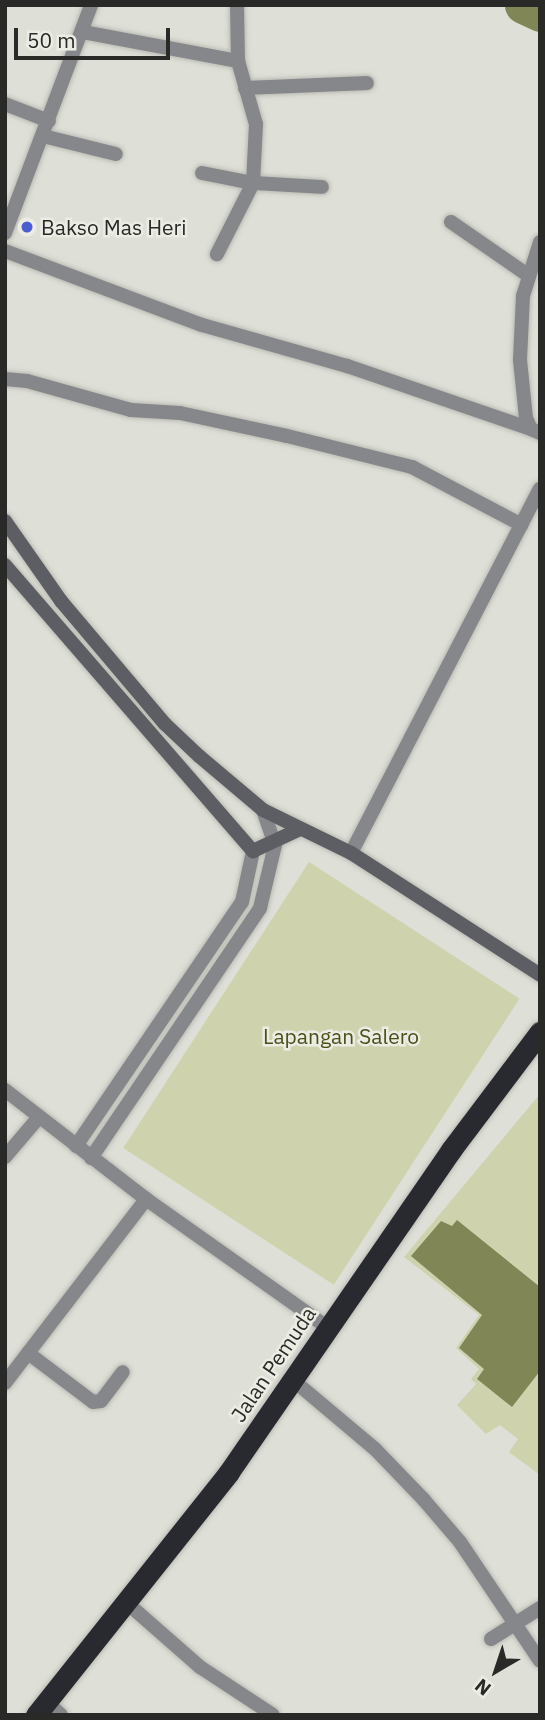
<!DOCTYPE html>
<html>
<head>
<meta charset="utf-8">
<style>
	body { margin:0 }
	#map { position:relative; width:545px; height:1720px; overflow:hidden; background:#dedfd7; font-family:"IBM Plex Sans",sans-serif }
	div>[style] { position:absolute }
	[style*='--x'] { left:calc(var(--x)*1px); top:calc(var(--y)*1px); width:calc(var(--w)*1px); rotate:calc(var(--a)*1deg) }
	.green>* { inset:0; background:#ced3ad; transform-origin:0 0 }
	.water>* { inset:0; background:#808656 }
	.river>* { height:37px; margin:-18.5px; padding:0 18.5px; transform-origin:18.5px; border-radius:18.5px; background:#808656 }
	.roads { filter:drop-shadow(0 0 2px #babbb4) drop-shadow(0 0 2px #babbb4) }
	.street>* { height:14px; margin:-7px; padding:0 7px; transform-origin:7px; border-radius:7px; background:#86878a }
	.secondary>* { height:14px; margin:-7px; padding:0 7px; transform-origin:7px; border-radius:7px; background:#5d5e63 }
	.highway>* { height:21px; margin:-10.5px; padding:0 10.5px; transform-origin:10.5px; border-radius:10.5px; background:#282a30 }
	.dots>* { width:19px; height:19px; translate:-50% -50%; box-sizing:border-box; border:4px solid #ebece4; border-radius:50% }
	span { translate:-50% -50%; white-space:nowrap; text-align:center; line-height:1.15; -webkit-text-stroke:5px #ebece4; paint-order:stroke }
	.poi-label { font-size:21px; color:#292a27 }
	.left { translate:0 -50%; text-align:left }
	.park-label { font-size:21px; color:#4b5017 }
	.street-label { font-size:21px; color:#292a27 }
	.frame { position:absolute; inset:0; border:7px solid #292a27; pointer-events:none }
	.north { position:absolute; left:461px; top:1636px; width:70px; height:70px; -webkit-text-stroke:5px #ebece4; paint-order:stroke; rotate:219deg; font-size:19px; font-weight:700; line-height:28px; text-align:center; color:#292a27 }
	.north::after { content:''; display:block; margin:auto; width:24px; height:32px; background:#292a27; clip-path:polygon(50% 0,100% 100%,50% 72%,0 100%) }
	.scale { position:absolute; left:14px; top:28px; width:156px; height:32px; box-sizing:border-box; border:4px solid #292a27; border-top:0; padding-left:9px; font-size:21px; line-height:24px; white-space:nowrap; color:#292a27; -webkit-text-stroke:5px #ebece4; paint-order:stroke }
</style>
</head>
<body>
<div id="map">
	<div class="green">
		<i style="left:309px;top:862px;width:251px;height:341px;rotate:33deg"></i>
		<i style="clip-path:polygon(540px 1094px,540px 1475px,509px 1452px,518px 1439px,500px 1425px,486px 1434px,457px 1405px,476px 1384px,471px 1379px,479px 1369px,456px 1348px,479px 1315px,404px 1257px)"></i>
	</div>
	<div class="water">
		<i style="clip-path:polygon(457px 1220px,540px 1287px,540px 1371px,512px 1407px,477px 1379px,484px 1369px,459px 1348px,482px 1315px,411px 1256px,441px 1221px,452px 1226px)"></i>
	</div>
	<div class="river">
		<i style="--x:523;--y:5;--w:19;--a:25"></i>
	</div>
	<div class="roads">
		<div class="street">
			<i style="--x:237;--y:5;--w:56;--a:89"></i>
			<i style="--x:83;--y:32;--w:158;--a:10.6"></i>
			<i style="--x:238;--y:61;--w:66;--a:74.1"></i>
			<i style="--x:256;--y:124;--w:59;--a:92.9"></i>
			<i style="--x:253;--y:183;--w:80;--a:116.9"></i>
			<i style="--x:245;--y:88;--w:122;--a:-2.3"></i>
			<i style="--x:5;--y:104;--w:47;--a:21.1"></i>
			<i style="--x:43;--y:136;--w:75;--a:13.9"></i>
			<i style="--x:202;--y:173;--w:52;--a:11.1"></i>
			<i style="--x:253;--y:183;--w:69;--a:3.3"></i>
			<i style="--x:451;--y:222;--w:95;--a:34.7"></i>
			<i style="--x:5;--y:233;--w:244;--a:-69.3"></i>
			<i style="--x:540;--y:242;--w:57;--a:107.5"></i>
			<i style="--x:523;--y:296;--w:64;--a:92.7"></i>
			<i style="--x:520;--y:360;--w:58;--a:84.1"></i>
			<i style="--x:526;--y:418;--w:12;--a:66"></i>
			<i style="--x:531;--y:429;--w:10;--a:24"></i>
			<i style="--x:5;--y:251;--w:210;--a:20.6"></i>
			<i style="--x:202;--y:325;--w:151;--a:15.8"></i>
			<i style="--x:347;--y:366;--w:194;--a:18.9"></i>
			<i style="--x:5;--y:379;--w:22;--a:5"></i>
			<i style="--x:27;--y:381;--w:108;--a:15.6"></i>
			<i style="--x:131;--y:410;--w:49;--a:3.5"></i>
			<i style="--x:180;--y:413;--w:109;--a:12.1"></i>
			<i style="--x:287;--y:436;--w:129;--a:13.9"></i>
			<i style="--x:412;--y:467;--w:124;--a:27.8"></i>
			<i style="--x:351;--y:853;--w:410;--a:-62.6"></i>
			<i style="--x:5;--y:1090;--w:178;--a:37.7"></i>
			<i style="--x:146;--y:1199;--w:222;--a:35.3"></i>
			<i style="--x:76;--y:1146;--w:295;--a:-55.8"></i>
			<i style="--x:242;--y:902;--w:52;--a:-77.8"></i>
			<i style="--x:5;--y:1157;--w:52;--a:-49.6"></i>
			<i style="--x:91;--y:1158;--w:302;--a:-55.9"></i>
			<i style="--x:260;--y:908;--w:65;--a:-76.6"></i>
			<i style="--x:275;--y:845;--w:37;--a:-109"></i>
			<i style="--x:28;--y:1353;--w:81;--a:37"></i>
			<i style="--x:93;--y:1402;--w:8;--a:-7"></i>
			<i style="--x:101;--y:1401;--w:36;--a:-53"></i>
			<i style="--x:293;--y:1380;--w:107;--a:40.1"></i>
			<i style="--x:375;--y:1449;--w:71;--a:46.1"></i>
			<i style="--x:424;--y:1500;--w:55;--a:49.4"></i>
			<i style="--x:460;--y:1542;--w:143;--a:56.1"></i>
			<i style="--x:5;--y:1383;--w:232;--a:-52.5"></i>
			<i style="--x:127;--y:1603;--w:97;--a:41.2"></i>
			<i style="--x:200;--y:1667;--w:87;--a:33.3"></i>
			<i style="--x:491;--y:1639;--w:58;--a:-32.3"></i>
			<i style="--x:47;--y:1702;--w:19;--a:43"></i>
		</div>
		<div class="secondary">
			<i style="--x:5;--y:521;--w:98;--a:55"></i>
			<i style="--x:61;--y:601;--w:161;--a:49.8"></i>
			<i style="--x:165;--y:724;--w:47;--a:43.3"></i>
			<i style="--x:199;--y:756;--w:84;--a:40.2"></i>
			<i style="--x:263;--y:810;--w:98;--a:26"></i>
			<i style="--x:351;--y:853;--w:225;--a:32.8"></i>
			<i style="--x:5;--y:565;--w:379;--a:49.1"></i>
			<i style="--x:253;--y:851;--w:50;--a:-25"></i>
		</div>
		<div class="highway">
			<i style="--x:36;--y:1715;--w:310;--a:-51.5"></i>
			<i style="--x:229;--y:1472;--w:391;--a:-55.4"></i>
			<i style="--x:451;--y:1150;--w:148;--a:-53"></i>
		</div>
	</div>
	<div class="dots">
		<i style="left:27px;top:227px;background:#4b5dd2"></i>
	</div>
	<div class="poi-label">
		<span class="left" style="left:41px;top:227px">Bakso Mas Heri</span>
	</div>
	<div class="park-label">
		<span style="left:341px;top:1036px">Lapangan Salero</span>
	</div>
	<div class="street-label">
		<span style="left:273px;top:1364px;rotate:-56deg">Jalan Pemuda</span>
	</div>
	<div class="frame"></div>
	<div class="north">N</div>
	<div class="scale">50 m</div>
</div>
</body>
</html>
